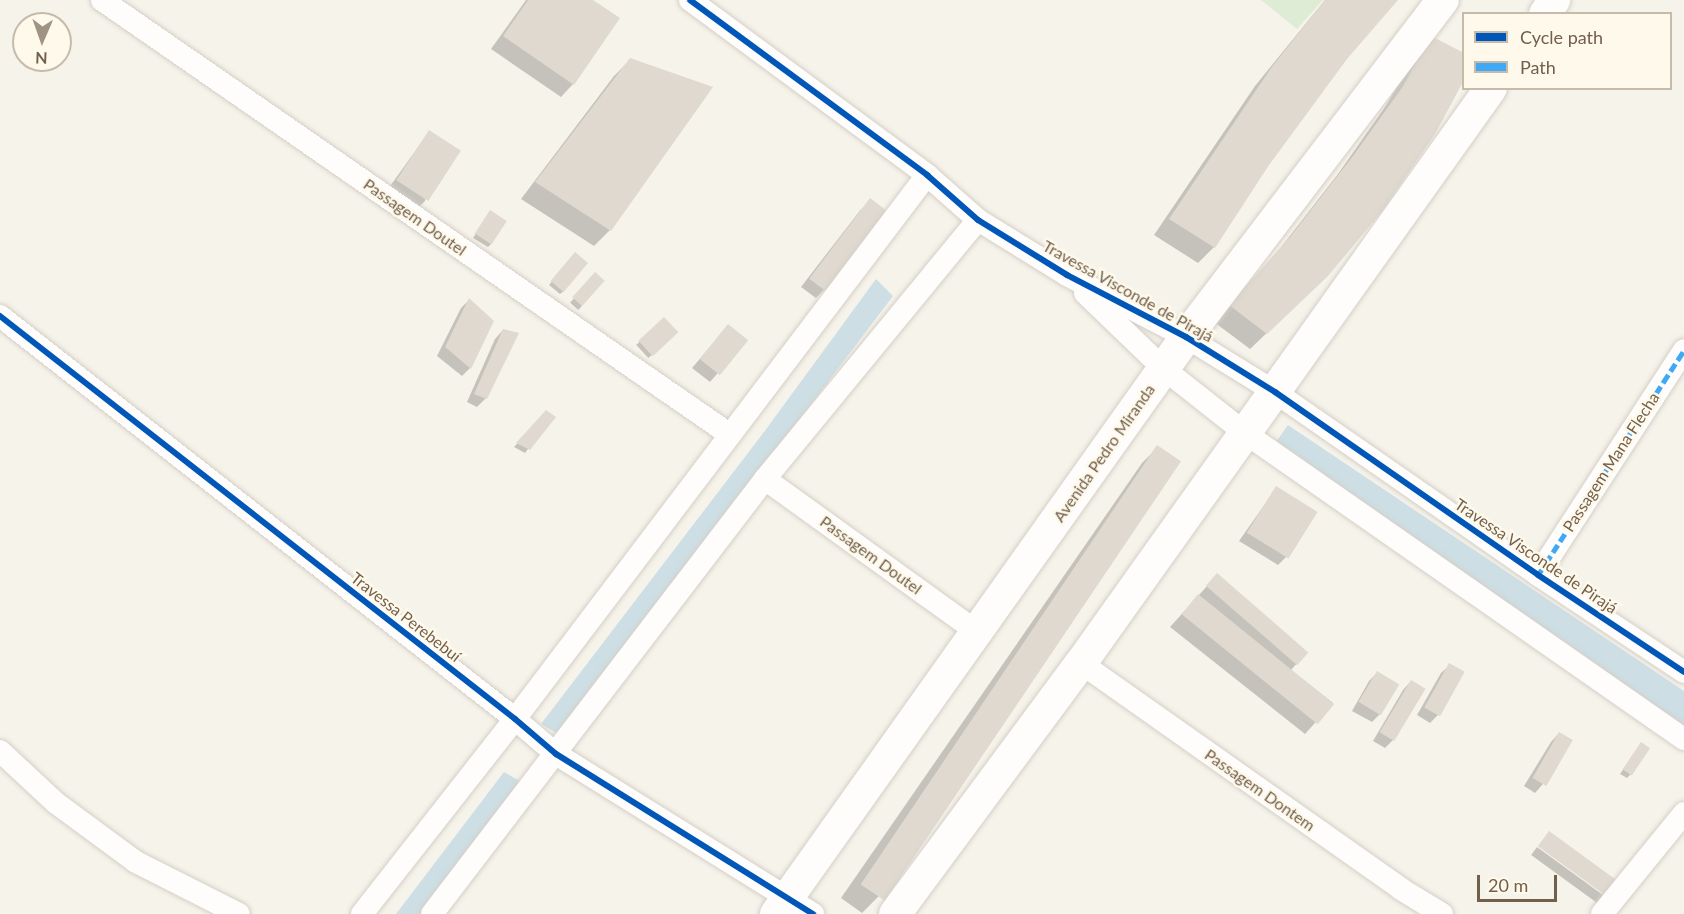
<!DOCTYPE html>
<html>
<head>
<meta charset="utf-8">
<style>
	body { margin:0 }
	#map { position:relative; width:1684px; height:914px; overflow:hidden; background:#f6f3ea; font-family:Lato,sans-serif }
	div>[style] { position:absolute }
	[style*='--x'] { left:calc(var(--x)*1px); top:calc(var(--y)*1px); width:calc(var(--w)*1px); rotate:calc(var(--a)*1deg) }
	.green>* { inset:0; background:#dfecd5 }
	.water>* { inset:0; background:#cddfe5 }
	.shadow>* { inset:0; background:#0003; transform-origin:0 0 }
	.building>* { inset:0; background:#dfd9d0; transform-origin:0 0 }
	.roads { filter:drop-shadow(0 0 2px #d4cfc7) drop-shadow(0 0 2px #d4cfc7) }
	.street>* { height:22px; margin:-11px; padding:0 11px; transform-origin:11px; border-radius:11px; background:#fefdfc }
	.secondary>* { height:32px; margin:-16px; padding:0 16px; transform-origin:16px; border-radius:16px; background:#fefdfc }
	.quiet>* { height:4.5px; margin-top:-2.25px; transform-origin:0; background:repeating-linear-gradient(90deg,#3fa9f5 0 9px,transparent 0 13.5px) }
	.cycleway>* { height:6px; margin:-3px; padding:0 3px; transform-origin:3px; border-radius:3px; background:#0057b8 }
	span { translate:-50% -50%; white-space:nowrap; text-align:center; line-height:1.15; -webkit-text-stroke:5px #fef9eb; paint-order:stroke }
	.street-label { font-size:16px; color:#725f4c }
	.legend { position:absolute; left:1462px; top:12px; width:210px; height:78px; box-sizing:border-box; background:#fef9eb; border:2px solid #c6bbab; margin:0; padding:8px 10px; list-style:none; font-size:18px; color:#725f4c }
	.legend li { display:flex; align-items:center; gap:12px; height:30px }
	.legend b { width:30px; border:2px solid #c6bbab }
	.north { position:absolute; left:12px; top:12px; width:60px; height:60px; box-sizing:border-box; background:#fef9eb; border:2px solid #c6bbab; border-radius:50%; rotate:182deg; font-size:16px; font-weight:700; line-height:24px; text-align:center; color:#725f4c }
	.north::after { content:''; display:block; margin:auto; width:21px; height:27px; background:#a09383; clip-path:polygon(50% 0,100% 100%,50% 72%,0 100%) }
	.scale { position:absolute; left:1477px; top:875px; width:80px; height:27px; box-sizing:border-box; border:3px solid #725f4c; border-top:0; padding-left:8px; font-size:18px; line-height:21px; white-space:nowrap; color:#725f4c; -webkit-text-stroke:4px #fef9eb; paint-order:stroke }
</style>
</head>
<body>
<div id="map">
	<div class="green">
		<i style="clip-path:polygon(1261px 0,1323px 0,1297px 29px)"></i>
	</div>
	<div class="water">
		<i style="clip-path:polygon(876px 279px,893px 296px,560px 735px,541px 724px,764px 432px)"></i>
		<i style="clip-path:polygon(1288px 425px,1684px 691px,1684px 731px,1276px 442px)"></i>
		<i style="clip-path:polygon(504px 772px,525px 784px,427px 914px,396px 914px)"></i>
	</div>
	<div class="shadow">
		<i style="clip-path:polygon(526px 0,590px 0,573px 84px,561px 97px,491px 49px)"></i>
		<i style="clip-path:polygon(1325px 0,1396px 0,1346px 58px,1268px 164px,1214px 247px,1198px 263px,1154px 235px,1255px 86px)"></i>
		<i style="clip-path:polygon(1431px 38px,1310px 292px,1250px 349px,1214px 322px,1275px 255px,1338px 174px,1387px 104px,1415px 54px)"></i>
		<i style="clip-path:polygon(631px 59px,610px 230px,594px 246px,521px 199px,614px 76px)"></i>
		<i style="clip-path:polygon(429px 132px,425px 201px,417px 209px,388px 189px)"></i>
		<i style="clip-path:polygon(862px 208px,824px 290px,816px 298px,801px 287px)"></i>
		<i style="clip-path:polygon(487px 216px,492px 243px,488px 247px,473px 238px)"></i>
		<i style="clip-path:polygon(572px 258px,564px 291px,560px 294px,549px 285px)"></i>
		<i style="left:595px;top:274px;width:11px;height:38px;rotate:41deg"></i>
		<i style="clip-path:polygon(469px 300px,470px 368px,462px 376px,437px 356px,461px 308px)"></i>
		<i style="left:664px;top:319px;width:18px;height:38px;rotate:47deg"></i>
		<i style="clip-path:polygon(503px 330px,486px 398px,477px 407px,467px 402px,495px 339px)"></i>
		<i style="clip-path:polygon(721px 334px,746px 341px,710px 382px,692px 368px)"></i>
		<i style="clip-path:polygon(547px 412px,528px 449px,525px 453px,514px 447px)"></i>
		<i style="clip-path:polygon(1158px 447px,878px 897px,862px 913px,841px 898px,1142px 463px)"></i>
		<i style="clip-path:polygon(1277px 487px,1286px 557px,1278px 565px,1239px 541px)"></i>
		<i style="clip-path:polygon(1217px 575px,1306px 653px,1291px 670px,1333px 703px,1305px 734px,1170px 627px)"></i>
		<i style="clip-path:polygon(1450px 665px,1438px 715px,1430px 723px,1417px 715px,1441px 673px)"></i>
		<i style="clip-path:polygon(1377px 673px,1380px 714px,1372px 722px,1352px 711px,1369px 681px)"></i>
		<i style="clip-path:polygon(1411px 681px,1424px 689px,1393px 740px,1385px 748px,1373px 741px,1403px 690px)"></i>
		<i style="clip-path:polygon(1559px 733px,1571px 740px,1543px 784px,1535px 793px,1524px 786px,1551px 742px)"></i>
		<i style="clip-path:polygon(1641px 744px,1630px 775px,1627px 778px,1620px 774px)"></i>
		<i style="left:1537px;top:847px;width:85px;height:10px;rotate:36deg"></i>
	</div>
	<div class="building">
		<i style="clip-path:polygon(528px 0,593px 0,620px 18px,574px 85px,503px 36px)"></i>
		<i style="clip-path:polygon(1325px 0,1398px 0,1347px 59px,1269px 165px,1215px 248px,1169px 219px,1271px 68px)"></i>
		<i style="clip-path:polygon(1431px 36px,1464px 53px,1464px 80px,1435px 134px,1383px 210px,1328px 276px,1267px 334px,1229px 305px,1290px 237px,1353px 156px,1403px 86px)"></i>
		<i style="clip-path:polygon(630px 58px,713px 87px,611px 231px,535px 182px)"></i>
		<i style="left:429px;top:130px;width:38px;height:60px;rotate:33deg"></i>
		<i style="left:870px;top:198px;width:21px;height:101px;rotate:37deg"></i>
		<i style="left:490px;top:210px;width:20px;height:28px;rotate:33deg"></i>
		<i style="left:575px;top:252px;width:17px;height:38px;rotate:40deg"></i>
		<i style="left:595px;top:272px;width:13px;height:34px;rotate:42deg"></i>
		<i style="clip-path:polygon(469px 298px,494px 321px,471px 369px,445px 347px)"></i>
		<i style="left:664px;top:317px;width:21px;height:35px;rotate:47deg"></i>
		<i style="left:728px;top:324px;width:26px;height:45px;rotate:39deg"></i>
		<i style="clip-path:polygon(503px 329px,519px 333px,487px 399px,474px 394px)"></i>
		<i style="clip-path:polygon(546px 410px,556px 417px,530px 450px,516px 443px)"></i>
		<i style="left:1157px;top:445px;width:29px;height:530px;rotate:34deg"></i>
		<i style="left:1276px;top:486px;width:49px;height:55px;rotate:32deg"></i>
		<i style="left:1217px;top:573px;width:121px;height:17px;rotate:41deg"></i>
		<i style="left:1198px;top:594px;width:175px;height:26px;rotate:39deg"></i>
		<i style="left:1449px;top:663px;width:18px;height:51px;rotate:29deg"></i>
		<i style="left:1377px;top:671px;width:26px;height:36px;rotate:31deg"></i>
		<i style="left:1411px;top:680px;width:17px;height:61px;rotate:31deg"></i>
		<i style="left:1559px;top:732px;width:16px;height:53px;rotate:30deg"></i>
		<i style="left:1641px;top:742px;width:11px;height:33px;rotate:34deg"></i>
		<i style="left:1549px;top:831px;width:87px;height:19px;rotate:36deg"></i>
	</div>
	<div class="roads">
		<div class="street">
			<i style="--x:102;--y:0;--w:763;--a:34.69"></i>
			<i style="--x:690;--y:0;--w:295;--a:36.4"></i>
			<i style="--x:927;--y:175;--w:68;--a:41.4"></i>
			<i style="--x:978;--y:220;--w:105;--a:31.7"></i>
			<i style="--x:1067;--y:275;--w:134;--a:27.5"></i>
			<i style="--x:1186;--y:337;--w:105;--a:31.7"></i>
			<i style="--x:1275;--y:392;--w:320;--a:34.8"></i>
			<i style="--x:1538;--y:575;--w:175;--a:33.6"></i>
			<i style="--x:1085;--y:293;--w:110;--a:43.9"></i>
			<i style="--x:1164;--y:369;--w:103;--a:38.3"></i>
			<i style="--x:1245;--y:433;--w:535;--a:34.88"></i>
			<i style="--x:0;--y:316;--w:654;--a:38.04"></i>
			<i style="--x:515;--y:719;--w:54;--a:40.5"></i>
			<i style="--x:556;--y:754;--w:303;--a:31.9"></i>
			<i style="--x:765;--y:479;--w:261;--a:35.8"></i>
			<i style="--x:1538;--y:575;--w:268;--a:-57"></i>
			<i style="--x:1081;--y:663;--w:392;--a:35.2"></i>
			<i style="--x:1401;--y:889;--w:48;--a:31.4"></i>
			<i style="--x:0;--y:751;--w:76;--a:42.9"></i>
			<i style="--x:56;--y:803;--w:99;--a:36.4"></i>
			<i style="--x:136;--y:862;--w:115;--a:26.8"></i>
			<i style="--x:362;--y:914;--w:248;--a:-51.9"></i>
			<i style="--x:515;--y:719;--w:682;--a:-52.86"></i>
			<i style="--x:432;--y:914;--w:548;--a:-52.57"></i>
			<i style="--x:765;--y:479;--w:335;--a:-50.6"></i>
			<i style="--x:1602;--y:914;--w:130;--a:-50.9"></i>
		</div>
		<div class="secondary">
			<i style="--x:1545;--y:14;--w:17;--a:-57"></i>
			<i style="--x:776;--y:914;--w:708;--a:-54.6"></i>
			<i style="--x:1186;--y:337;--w:424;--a:-52.7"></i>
			<i style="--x:895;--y:914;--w:312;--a:-53.5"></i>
			<i style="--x:1081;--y:663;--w:706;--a:-54.51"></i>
		</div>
	</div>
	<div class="quiet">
		<i style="--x:1538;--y:575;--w:268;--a:-57"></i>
	</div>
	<div class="cycleway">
		<i style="--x:690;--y:0;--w:295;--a:36.4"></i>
		<i style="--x:927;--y:175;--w:68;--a:41.4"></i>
		<i style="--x:978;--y:220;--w:105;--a:31.7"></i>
		<i style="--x:1067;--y:275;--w:134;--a:27.5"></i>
		<i style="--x:1186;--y:337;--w:105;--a:31.7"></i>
		<i style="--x:1275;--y:392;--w:320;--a:34.8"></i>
		<i style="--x:1538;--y:575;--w:175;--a:33.6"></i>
		<i style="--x:0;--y:316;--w:654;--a:38.04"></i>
		<i style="--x:515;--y:719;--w:54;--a:40.5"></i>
		<i style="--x:556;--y:754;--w:303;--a:31.9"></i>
	</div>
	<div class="street-label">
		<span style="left:415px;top:217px;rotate:35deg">Passagem Doutel</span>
		<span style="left:1128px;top:291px;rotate:29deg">Travessa Visconde de Pirajá</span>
		<span style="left:1104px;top:453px;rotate:-55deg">Avenida Pedro Miranda</span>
		<span style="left:1611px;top:462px;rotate:-57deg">Passagem Mana Flecha</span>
		<span style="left:871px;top:555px;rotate:36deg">Passagem Doutel</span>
		<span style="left:1536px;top:556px;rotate:34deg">Travessa Visconde de Pirajá</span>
		<span style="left:406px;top:617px;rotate:38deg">Travessa Perebebuí</span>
		<span style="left:1260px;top:790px;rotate:35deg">Passagem Dontem</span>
	</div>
	<ul class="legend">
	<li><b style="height:8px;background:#0057b8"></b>Cycle path</li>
	<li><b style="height:8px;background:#3fa9f5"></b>Path</li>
	</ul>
	<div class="north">N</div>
	<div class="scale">20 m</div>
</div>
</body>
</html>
